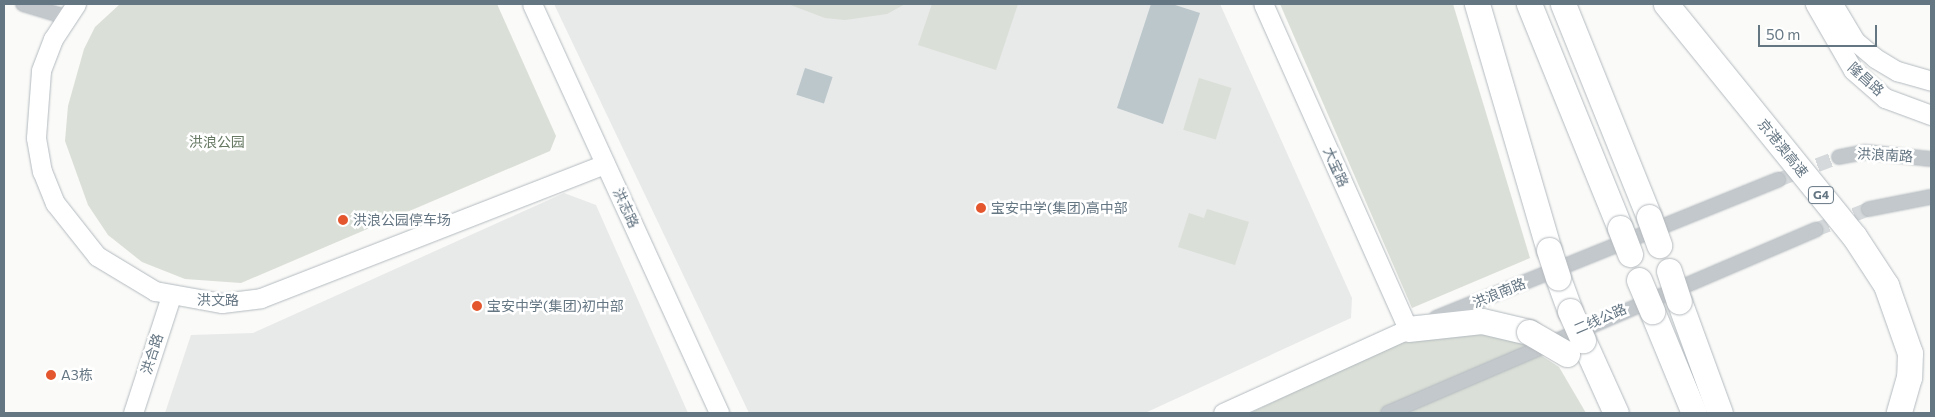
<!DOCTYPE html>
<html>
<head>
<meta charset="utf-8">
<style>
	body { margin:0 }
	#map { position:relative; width:1935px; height:417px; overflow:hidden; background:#fafaf8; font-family:Commissioner,"Noto Sans SC",sans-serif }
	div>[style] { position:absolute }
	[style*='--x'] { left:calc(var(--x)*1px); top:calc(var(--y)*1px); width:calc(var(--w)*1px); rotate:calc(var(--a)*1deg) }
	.built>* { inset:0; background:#e8e9e9 }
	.green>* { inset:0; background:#dadfd7; transform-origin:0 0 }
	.water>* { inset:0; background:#bbc7cb; transform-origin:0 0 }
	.street-tunnel>* { height:14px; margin-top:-7px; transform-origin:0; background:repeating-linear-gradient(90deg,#d5d9db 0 14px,transparent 0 21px) }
	.roads { filter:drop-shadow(0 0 1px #b3babf) drop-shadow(0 0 1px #b3babf) }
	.street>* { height:14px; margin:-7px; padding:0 7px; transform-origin:7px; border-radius:7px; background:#c3c8cc }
	.secondary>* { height:19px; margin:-9.5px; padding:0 9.5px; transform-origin:9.5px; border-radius:9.5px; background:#fff }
	.highway>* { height:25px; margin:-12.5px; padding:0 12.5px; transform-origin:12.5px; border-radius:12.5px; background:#fff }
	.bridges { filter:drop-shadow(0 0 1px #b4b9bd) drop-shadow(0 0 1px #b4b9bd) }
	.highway-bridge>* { height:25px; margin:-12.5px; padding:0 12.5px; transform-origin:12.5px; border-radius:12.5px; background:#fff }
	.dots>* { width:14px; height:14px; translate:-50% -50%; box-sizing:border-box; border:2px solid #fff; border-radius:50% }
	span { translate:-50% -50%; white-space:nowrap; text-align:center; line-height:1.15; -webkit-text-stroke:5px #fff; paint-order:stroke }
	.shield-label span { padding:1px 4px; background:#fff; border:1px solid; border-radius:4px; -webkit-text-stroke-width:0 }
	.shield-label { font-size:12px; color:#657683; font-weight:700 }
	.street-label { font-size:14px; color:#657683 }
	.park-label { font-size:14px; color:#687a64 }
	.poi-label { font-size:14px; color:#657683 }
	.left { translate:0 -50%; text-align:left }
	.frame { position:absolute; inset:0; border:5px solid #657683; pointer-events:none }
	.scale { position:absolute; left:1758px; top:25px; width:119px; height:22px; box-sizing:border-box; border:2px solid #657683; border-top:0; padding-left:6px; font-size:15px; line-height:18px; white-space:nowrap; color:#657683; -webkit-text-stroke:4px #fff; paint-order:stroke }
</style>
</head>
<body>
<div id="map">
	<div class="built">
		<i style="clip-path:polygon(554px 4px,1220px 4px,1352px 298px,1351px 318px,1145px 413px,749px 413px)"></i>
		<i style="clip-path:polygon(564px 193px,596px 205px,688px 413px,165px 413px,191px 335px,253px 333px)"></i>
	</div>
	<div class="green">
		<i style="clip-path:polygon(120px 4px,497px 4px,556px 136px,550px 151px,241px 283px,185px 279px,142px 262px,108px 235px,88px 205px,65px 141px,68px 106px,84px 49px,95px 27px)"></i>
		<i style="clip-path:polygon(788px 4px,905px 4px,887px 14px,845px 20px,825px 18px)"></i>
		<i style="clip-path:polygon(932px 4px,1018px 4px,996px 70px,918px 45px)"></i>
		<i style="clip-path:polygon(1280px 4px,1453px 4px,1530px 258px,1412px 308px)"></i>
		<i style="left:1199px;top:78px;width:34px;height:54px;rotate:17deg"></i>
		<i style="clip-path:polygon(1207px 209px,1249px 222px,1235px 265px,1178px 247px,1189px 213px,1204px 218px)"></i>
		<i style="clip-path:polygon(1485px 329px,1520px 342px,1559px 367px,1586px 413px,1250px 413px,1413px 335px)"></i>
	</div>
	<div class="water">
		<i style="clip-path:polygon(1151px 4px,1172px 4px,1200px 13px,1163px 124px,1117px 108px)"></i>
		<i style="left:805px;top:68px;width:29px;height:28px;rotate:18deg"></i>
	</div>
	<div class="street-tunnel">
		<i style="--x:1778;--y:180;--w:65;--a:-20.7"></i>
		<i style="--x:1815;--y:230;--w:58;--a:-21.3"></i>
	</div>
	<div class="roads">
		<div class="street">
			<i style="--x:23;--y:4;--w:45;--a:16.8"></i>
			<i style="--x:1839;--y:157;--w:26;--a:-11"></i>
			<i style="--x:1865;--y:152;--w:66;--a:6.1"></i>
			<i style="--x:1869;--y:209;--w:63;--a:-11"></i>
			<i style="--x:1436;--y:318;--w:369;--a:-22"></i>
			<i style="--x:1388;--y:413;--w:465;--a:-23.2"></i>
		</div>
		<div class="secondary">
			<i style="--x:76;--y:4;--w:42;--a:123.3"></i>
			<i style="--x:53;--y:39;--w:34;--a:111"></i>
			<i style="--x:41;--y:71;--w:67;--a:94.3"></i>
			<i style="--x:36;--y:138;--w:34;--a:80"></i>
			<i style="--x:42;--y:171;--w:35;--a:68"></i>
			<i style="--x:55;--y:203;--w:68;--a:51.6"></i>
			<i style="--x:97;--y:256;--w:68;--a:31.1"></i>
			<i style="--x:155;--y:291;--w:68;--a:10.2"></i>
			<i style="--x:222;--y:303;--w:39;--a:-7"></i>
			<i style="--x:261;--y:298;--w:369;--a:-21.3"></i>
			<i style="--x:532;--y:4;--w:450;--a:65.4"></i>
			<i style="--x:1815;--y:4;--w:76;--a:60.1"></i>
			<i style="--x:1853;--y:70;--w:43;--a:41.2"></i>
			<i style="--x:1885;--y:98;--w:49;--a:20.3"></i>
			<i style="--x:1833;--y:4;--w:43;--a:59.3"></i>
			<i style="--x:1855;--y:41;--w:26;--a:40"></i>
			<i style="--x:1875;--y:58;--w:26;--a:31"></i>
			<i style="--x:1897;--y:71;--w:35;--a:16"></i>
			<i style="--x:133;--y:413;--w:123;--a:-72"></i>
			<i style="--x:1223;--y:413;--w:203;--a:-24.4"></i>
			<i style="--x:1408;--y:329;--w:356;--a:-114"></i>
		</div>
		<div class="highway">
			<i style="--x:1477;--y:4;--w:256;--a:73.7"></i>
			<i style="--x:1529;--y:4;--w:242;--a:67.9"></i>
			<i style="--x:1563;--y:4;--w:230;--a:68"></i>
			<i style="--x:1666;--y:4;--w:299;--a:51"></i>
			<i style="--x:1854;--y:236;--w:59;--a:56.9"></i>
			<i style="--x:1886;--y:285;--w:72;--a:70.6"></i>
			<i style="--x:1910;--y:353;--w:24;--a:92"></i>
			<i style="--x:1909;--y:377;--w:37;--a:106"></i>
			<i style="--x:1558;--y:278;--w:35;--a:70"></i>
			<i style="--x:1679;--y:301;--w:119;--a:69.9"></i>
			<i style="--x:1652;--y:311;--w:110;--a:67.6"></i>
			<i style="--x:1408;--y:329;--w:74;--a:-6.2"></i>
			<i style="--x:1482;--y:321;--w:48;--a:13.2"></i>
			<i style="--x:1583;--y:340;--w:80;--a:65.7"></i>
		</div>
	</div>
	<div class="bridges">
		<div class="highway-bridge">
			<i style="--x:1649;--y:217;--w:30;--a:70"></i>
			<i style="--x:1620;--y:228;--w:28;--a:69"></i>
			<i style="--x:1549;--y:250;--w:29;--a:72"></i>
			<i style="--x:1669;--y:271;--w:32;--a:72"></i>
			<i style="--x:1639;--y:280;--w:34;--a:67"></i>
			<i style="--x:1570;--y:311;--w:32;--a:66"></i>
			<i style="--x:1529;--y:332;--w:44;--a:30.1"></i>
		</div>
	</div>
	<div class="dots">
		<i style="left:981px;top:208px;background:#e4572e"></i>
		<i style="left:343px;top:220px;background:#e4572e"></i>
		<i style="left:477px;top:306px;background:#e4572e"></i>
		<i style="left:51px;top:375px;background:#e4572e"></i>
	</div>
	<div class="shield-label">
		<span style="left:1821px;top:195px">G4</span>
	</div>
	<div class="street-label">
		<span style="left:1866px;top:79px;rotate:42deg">隆昌路</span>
		<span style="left:1783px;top:148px;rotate:51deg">京港澳高速</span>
		<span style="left:1885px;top:155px;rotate:3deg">洪浪南路</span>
		<span style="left:1336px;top:167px;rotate:66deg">大宝路</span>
		<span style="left:626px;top:208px;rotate:65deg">洪志路</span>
		<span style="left:1499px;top:293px;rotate:-22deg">洪浪南路</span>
		<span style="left:218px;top:300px">洪文路</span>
		<span style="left:1600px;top:319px;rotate:-23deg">二线公路</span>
		<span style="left:152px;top:354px;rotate:-72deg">洪合路</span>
	</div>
	<div class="park-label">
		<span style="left:217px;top:142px">洪浪公园</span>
	</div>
	<div class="poi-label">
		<span class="left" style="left:991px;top:208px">宝安中学(集团)高中部</span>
		<span class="left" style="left:353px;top:220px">洪浪公园停车场</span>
		<span class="left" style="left:487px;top:306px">宝安中学(集团)初中部</span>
		<span class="left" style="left:61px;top:375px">A3栋</span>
	</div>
	<div class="frame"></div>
	<div class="scale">50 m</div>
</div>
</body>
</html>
